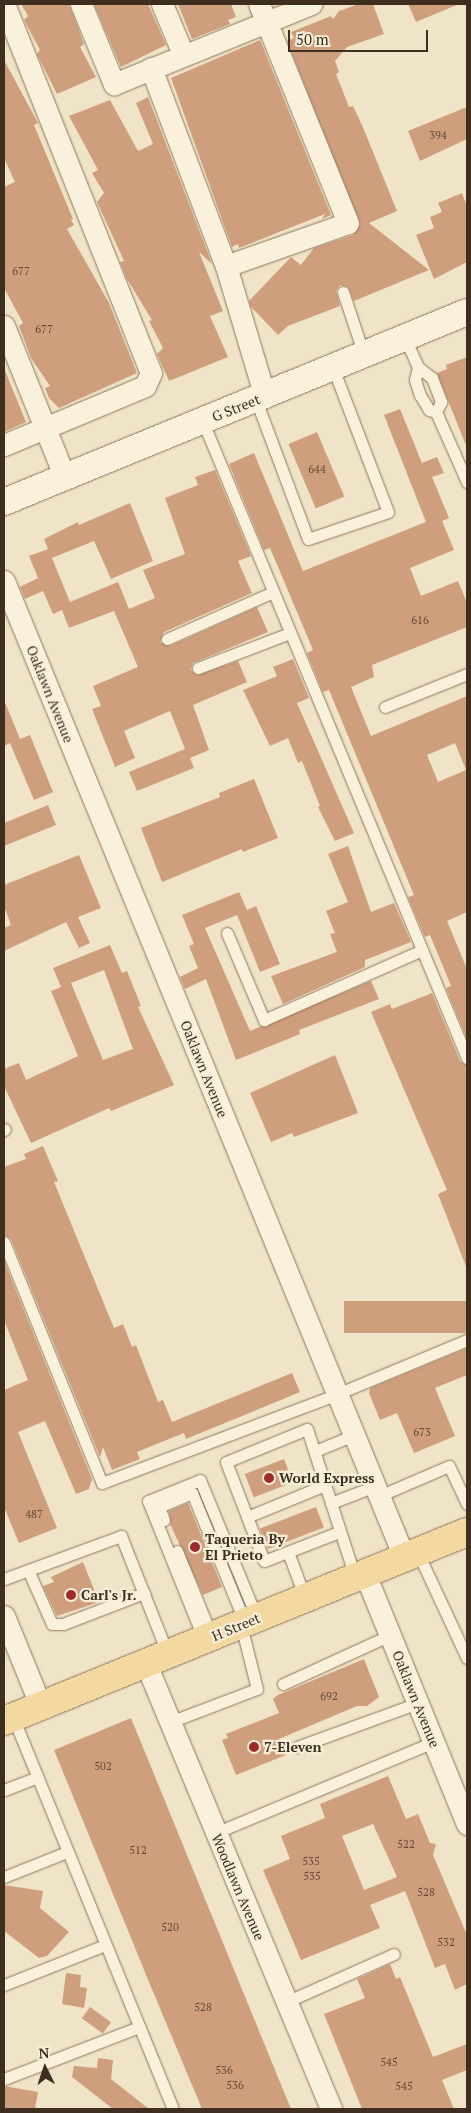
<!DOCTYPE html>
<html>
<head>
<meta charset="utf-8">
<style>
	body { margin:0 }
	#map { position:relative; width:471px; height:2113px; overflow:hidden; background:#f0e4c8; font-family:"PT Serif",serif }
	div>[style] { position:absolute }
	[style*='--x'] { left:calc(var(--x)*1px); top:calc(var(--y)*1px); width:calc(var(--w)*1px); rotate:calc(var(--a)*1deg) }
	.building>* { inset:0; background:#cf9f7d; transform-origin:0 0 }
	.roads { filter:drop-shadow(0 0 1px #8d765c) drop-shadow(0 0 1px #8d765c) }
	.service>* { height:11px; margin:-5.5px; padding:0 5.5px; transform-origin:5.5px; border-radius:5.5px; background:#faf1dc }
	.minor>* { height:21px; margin:-10.5px; padding:0 10.5px; transform-origin:10.5px; border-radius:10.5px; background:#faf1dc }
	.tertiary>* { height:26px; margin:-13px; padding:0 13px; transform-origin:13px; border-radius:13px; background:#faf1dc }
	.primary>* { height:28px; margin:-14px; padding:0 14px; transform-origin:14px; border-radius:14px; background:#f3d9a0 }
	.dots>* { width:14px; height:14px; translate:-50% -50%; box-sizing:border-box; border:2px solid #f7eed8; border-radius:50% }
	span { translate:-50% -50%; white-space:nowrap; text-align:center; line-height:1.15; -webkit-text-stroke:4.5px #f7eed8; paint-order:stroke }
	.number-label { font-size:11px; color:#624a37 }
	.number-label span { -webkit-text-stroke-width:0 }
	.street-label { font-size:14px; color:#3d2e20 }
	.poi-label { font-size:14px; color:#3d2e20; font-weight:700 }
	.left { translate:0 -50%; text-align:left }
	.frame { position:absolute; inset:0; border:5px solid #3d2e20; pointer-events:none }
	.north { position:absolute; left:20px; top:2043px; width:50px; height:50px; -webkit-text-stroke:4px #f7eed8; paint-order:stroke; rotate:356deg; font-size:14px; font-weight:700; line-height:20px; text-align:center; color:#3d2e20 }
	.north::after { content:''; display:block; margin:auto; width:18px; height:22px; background:#3d2e20; clip-path:polygon(50% 0,100% 100%,50% 72%,0 100%) }
	.scale { position:absolute; left:288px; top:30px; width:140px; height:22px; box-sizing:border-box; border:2px solid #3d2e20; border-top:0; padding-left:6px; font-size:15px; line-height:18px; white-space:nowrap; color:#3d2e20; -webkit-text-stroke:4px #f7eed8; paint-order:stroke }
</style>
</head>
<body>
<div id="map">
	<div class="building">
		<i style="clip-path:polygon(21px 4px,69px 4px,84px 44px,80px 47px,96px 77px,57px 94px,37px 54px,40px 50px,24px 20px,28px 16px)"></i>
		<i style="clip-path:polygon(94px 4px,148px 4px,166px 45px,121px 67px)"></i>
		<i style="clip-path:polygon(178px 4px,231px 4px,236px 17px,228px 20px,230px 24px,192px 39px)"></i>
		<i style="clip-path:polygon(359px 4px,373px 4px,384px 34px,347px 47px,335px 61px,339px 72px,336px 74px,349px 107px,353px 106px,362px 125px,397px 211px,369px 223px,429px 270px,354px 301px,348px 287px,340px 285px,336px 291px,340px 306px,288px 326px,278px 335px,251px 307px,249px 301px,291px 257px,301px 265px,314px 248px,353px 235px,360px 224px,287px 41px,294px 38px,291px 32px,331px 16px,333px 19px,339px 11px)"></i>
		<i style="clip-path:polygon(408px 4px,459px 4px,416px 22px)"></i>
		<i style="clip-path:polygon(260px 40px,331px 215px,322px 219px,325px 214px,239px 248px,238px 244px,232px 247px,171px 78px)"></i>
		<i style="clip-path:polygon(4px 60px,38px 123px,34px 125px,73px 219px,71px 220px,74px 225px,67px 229px,109px 303px,137px 373px,59px 408px,49px 398px,45px 388px,50px 386px,31px 358px,19px 326px,23px 323px,4px 288px,4px 187px,15px 182px,4px 158px)"></i>
		<i style="clip-path:polygon(148px 97px,212px 264px,199px 252px,223px 311px,210px 316px,228px 357px,169px 381px,157px 354px,163px 348px,149px 321px,152px 320px,127px 279px,120px 262px,124px 261px,97px 202px,104px 193px,92px 173px,98px 170px,69px 116px,110px 100px,138px 151px,153px 144px,136px 103px)"></i>
		<i style="clip-path:polygon(467px 107px,467px 139px,420px 161px,408px 131px)"></i>
		<i style="clip-path:polygon(462px 193px,467px 206px,467px 262px,434px 279px,416px 235px,434px 228px,430px 217px,442px 212px,438px 203px)"></i>
		<i style="clip-path:polygon(467px 357px,467px 448px,437px 373px,447px 369px,446px 365px)"></i>
		<i style="clip-path:polygon(4px 368px,26px 422px,4px 432px)"></i>
		<i style="clip-path:polygon(evenodd,400px 409px,422px 463px,437px 457px,444px 473px,432px 477px,449px 518px,442px 521px,454px 550px,410px 568px,421px 596px,458px 581px,467px 603px,467px 627px,372px 665px,374px 677px,351px 687px,371px 736px,467px 696px,467px 912px,447px 921px,467px 969px,467px 1039px,446px 988px,451px 986px,430px 935px,425px 937px,408px 897px,414px 895px,329px 690px,323px 692px,307px 653px,313px 650px,270px 548px,264px 550px,229px 464px,254px 453px,303px 571px,426px 522px,384px 415px,400px 409px,455px 743px,466px 770px,438px 782px,427px 755px,455px 743px)"></i>
		<i style="left:317px;top:432px;width:70px;height:31px;rotate:67deg"></i>
		<i style="clip-path:polygon(215px 470px,251px 556px,238px 561px,252px 593px,164px 632px,160px 642px,170px 646px,257px 607px,268px 632px,193px 663px,191px 670px,197px 675px,238px 661px,247px 682px,193px 705px,209px 750px,190px 758px,194px 768px,137px 791px,129px 772px,185px 749px,170px 711px,124px 731px,135px 758px,115px 767px,92px 709px,101px 706px,93px 686px,138px 667px,114px 611px,69px 628px,62px 610px,53px 614px,43px 591px,25px 599px,20px 587px,38px 578px,29px 556px,48px 549px,44px 539px,78px 522px,79px 525px,130px 503px,153px 561px,111px 579px,94px 541px,52px 558px,70px 602px,118px 582px,129px 609px,155px 598px,143px 570px,185px 554px,165px 498px,198px 485px,195px 477px)"></i>
		<i style="clip-path:polygon(293px 659px,309px 698px,297px 703px,354px 833px,335px 841px,318px 807px,320px 806px,302px 761px,298px 763px,288px 738px,270px 746px,243px 690px,277px 676px,273px 667px)"></i>
		<i style="clip-path:polygon(4px 700px,20px 739px,30px 735px,53px 792px,34px 800px,10px 743px,4px 746px)"></i>
		<i style="clip-path:polygon(254px 779px,278px 838px,243px 852px,242px 849px,162px 882px,141px 828px,220px 797px,219px 793px)"></i>
		<i style="clip-path:polygon(48px 805px,56px 825px,4px 846px,4px 823px)"></i>
		<i style="clip-path:polygon(348px 846px,371px 912px,394px 903px,411px 942px,365px 960px,365px 967px,283px 1004px,271px 976px,337px 952px,330px 934px,335px 933px,326px 911px,348px 902px,328px 854px)"></i>
		<i style="clip-path:polygon(79px 855px,101px 908px,78px 917px,90px 943px,79px 948px,66px 922px,4px 951px,4px 928px,11px 925px,4px 906px,4px 885px)"></i>
		<i style="clip-path:polygon(239px 892px,247px 910px,256px 906px,280px 964px,260px 972px,237px 915px,205px 928px,250px 1031px,371px 981px,379px 999px,299px 1030px,300px 1034px,236px 1060px,206px 979px,185px 989px,180px 977px,198px 968px,189px 946px,194px 944px,182px 915px)"></i>
		<i style="clip-path:polygon(evenodd,110px 945px,122px 973px,127px 971px,141px 1006px,138px 1007px,174px 1085px,111px 1111px,109px 1108px,31px 1143px,4px 1086px,4px 1069px,19px 1063px,26px 1080px,78px 1056px,51px 991px,61px 987px,53px 968px,110px 945px,104px 970px,133px 1049px,103px 1060px,71px 983px,104px 970px)"></i>
		<i style="clip-path:polygon(432px 993px,460px 1061px,467px 1065px,467px 1269px,438px 1194px,447px 1190px,371px 1012px,390px 1004px,392px 1009px)"></i>
		<i style="clip-path:polygon(335px 1055px,358px 1113px,294px 1137px,292px 1133px,271px 1142px,250px 1093px)"></i>
		<i style="clip-path:polygon(43px 1146px,58px 1181px,54px 1182px,114px 1328px,123px 1324px,132px 1347px,136px 1345px,158px 1402px,163px 1400px,172px 1422px,292px 1373px,300px 1392px,186px 1439px,184px 1433px,137px 1452px,140px 1459px,112px 1470px,103px 1447px,100px 1457px,11px 1239px,4px 1235px,4px 1167px,26px 1159px,24px 1154px)"></i>
		<i style="clip-path:polygon(4px 1261px,92px 1479px,89px 1489px,76px 1494px,45px 1421px,18px 1432px,57px 1528px,19px 1543px,4px 1507px,4px 1390px,28px 1380px,4px 1320px)"></i>
		<i style="left:467px;top:1301px;width:32px;height:123px;rotate:90deg"></i>
		<i style="clip-path:polygon(467px 1348px,467px 1375px,435px 1388px,455px 1436px,414px 1453px,397px 1413px,380px 1420px,369px 1393px,370px 1388px)"></i>
		<i style="left:284px;top:1459px;width:25px;height:42px;rotate:69deg"></i>
		<i style="clip-path:polygon(188px 1503px,222px 1587px,203px 1595px,170px 1524px,169px 1511px)"></i>
		<i style="left:316px;top:1507px;width:22px;height:60px;rotate:69deg"></i>
		<i style="clip-path:polygon(83px 1562px,99px 1602px,57px 1616px,43px 1586px,54px 1582px,51px 1577px)"></i>
		<i style="clip-path:polygon(364px 1659px,379px 1697px,367px 1706px,357px 1706px,279px 1739px,286px 1755px,236px 1775px,222px 1740px,228px 1738px,226px 1734px,279px 1713px,273px 1699px,278px 1695px)"></i>
		<i style="clip-path:polygon(131px 1718px,176px 1828px,291px 2109px,202px 2109px,149px 1982px,54px 1750px)"></i>
		<i style="clip-path:polygon(evenodd,388px 1776px,406px 1819px,418px 1814px,430px 1843px,436px 1844px,433px 1855px,467px 1935px,467px 1984px,455px 1990px,445px 1964px,435px 1968px,405px 1891px,370px 1905px,380px 1928px,301px 1960px,263px 1870px,290px 1859px,281px 1836px,325px 1818px,320px 1804px,388px 1776px,373px 1824px,397px 1877px,364px 1890px,342px 1836px,373px 1824px)"></i>
		<i style="clip-path:polygon(4px 1885px,43px 1891px,40px 1908px,69px 1932px,47px 1956px,39px 1958px,4px 1931px)"></i>
		<i style="clip-path:polygon(390px 1964px,396px 1979px,400px 1977px,433px 2057px,467px 2044px,467px 2070px,442px 2080px,454px 2109px,362px 2109px,324px 2014px,365px 1998px,357px 1979px)"></i>
		<i style="clip-path:polygon(66px 1973px,81px 1975px,80px 1987px,87px 1988px,84px 2008px,62px 2004px)"></i>
		<i style="left:90px;top:2007px;width:26px;height:14px;rotate:36deg"></i>
		<i style="clip-path:polygon(98px 2058px,113px 2060px,111px 2079px,149px 2109px,113px 2109px,72px 2077px,74px 2066px,97px 2068px)"></i>
		<i style="clip-path:polygon(4px 2086px,38px 2092px,35px 2109px,4px 2109px)"></i>
	</div>
	<div class="roads">
		<div class="service">
			<i style="--x:343;--y:292;--w:66;--a:71.6"></i>
			<i style="--x:405;--y:338;--w:32;--a:66"></i>
			<i style="--x:418;--y:367;--w:18;--a:38"></i>
			<i style="--x:432;--y:378;--w:26;--a:69"></i>
			<i style="--x:441;--y:402;--w:11;--a:117"></i>
			<i style="--x:418;--y:367;--w:13;--a:103"></i>
			<i style="--x:415;--y:380;--w:16;--a:72"></i>
			<i style="--x:420;--y:395;--w:17;--a:59"></i>
			<i style="--x:429;--y:410;--w:7;--a:16"></i>
			<i style="--x:256;--y:400;--w:148;--a:69.5"></i>
			<i style="--x:308;--y:539;--w:84;--a:-18.6"></i>
			<i style="--x:388;--y:512;--w:154;--a:-110.9"></i>
			<i style="--x:436;--y:412;--w:77;--a:66.1"></i>
			<i style="--x:203;--y:422;--w:689;--a:67.46"></i>
			<i style="--x:167;--y:639;--w:116;--a:-23.9"></i>
			<i style="--x:198;--y:668;--w:98;--a:-20.8"></i>
			<i style="--x:385;--y:707;--w:88;--a:-21.9"></i>
			<i style="--x:227;--y:933;--w:95;--a:67"></i>
			<i style="--x:264;--y:1020;--w:173;--a:-23.9"></i>
			<i style="--x:4;--y:1130;--w:1;--a:-45"></i>
			<i style="--x:4;--y:1242;--w:260;--a:67.9"></i>
			<i style="--x:102;--y:1483;--w:251;--a:-20.7"></i>
			<i style="--x:337;--y:1394;--w:141;--a:-22.6"></i>
			<i style="--x:315;--y:1451;--w:42;--a:-22.3"></i>
			<i style="--x:379;--y:1496;--w:76;--a:-23.2"></i>
			<i style="--x:449;--y:1466;--w:42;--a:64.7"></i>
			<i style="--x:331;--y:1503;--w:47;--a:-21.1"></i>
			<i style="--x:247;--y:1517;--w:84;--a:-22.3"></i>
			<i style="--x:164;--y:1520;--w:14;--a:-111"></i>
			<i style="--x:159;--y:1507;--w:36;--a:-23"></i>
			<i style="--x:192;--y:1493;--w:140;--a:67.8"></i>
			<i style="--x:339;--y:1532;--w:80;--a:158.9"></i>
			<i style="--x:264;--y:1561;--w:106;--a:-111"></i>
			<i style="--x:226;--y:1462;--w:87;--a:-22.2"></i>
			<i style="--x:307;--y:1429;--w:156;--a:72"></i>
			<i style="--x:177;--y:1551;--w:93;--a:67.9"></i>
			<i style="--x:417;--y:1551;--w:118;--a:65"></i>
			<i style="--x:288;--y:1552;--w:49;--a:69.7"></i>
			<i style="--x:28;--y:1570;--w:59;--a:66"></i>
			<i style="--x:52;--y:1624;--w:11;--a:0"></i>
			<i style="--x:63;--y:1624;--w:87;--a:-20.9"></i>
			<i style="--x:4;--y:1579;--w:125;--a:-20.2"></i>
			<i style="--x:121;--y:1536;--w:128;--a:68.4"></i>
			<i style="--x:204;--y:1640;--w:150;--a:-111.9"></i>
			<i style="--x:148;--y:1501;--w:56;--a:-22"></i>
			<i style="--x:200;--y:1480;--w:149;--a:67.6"></i>
			<i style="--x:283;--y:1684;--w:118;--a:-24.6"></i>
			<i style="--x:13;--y:1717;--w:423;--a:67.8"></i>
			<i style="--x:170;--y:1722;--w:93;--a:-20.8"></i>
			<i style="--x:257;--y:1689;--w:66;--a:-104"></i>
			<i style="--x:297;--y:1747;--w:129;--a:-20"></i>
			<i style="--x:4;--y:1790;--w:36;--a:-21"></i>
			<i style="--x:215;--y:1833;--w:237;--a:-22.6"></i>
			<i style="--x:4;--y:1877;--w:68;--a:-21.6"></i>
			<i style="--x:4;--y:1985;--w:109;--a:-21.6"></i>
			<i style="--x:286;--y:2002;--w:118;--a:-24"></i>
			<i style="--x:4;--y:2079;--w:145;--a:-21.1"></i>
		</div>
		<div class="minor">
			<i style="--x:81;--y:4;--w:87;--a:67.6"></i>
			<i style="--x:114;--y:84;--w:213;--a:-22.1"></i>
			<i style="--x:162;--y:4;--w:54;--a:67.2"></i>
			<i style="--x:151;--y:68;--w:212;--a:69.3"></i>
			<i style="--x:226;--y:266;--w:137;--a:73.4"></i>
			<i style="--x:226;--y:266;--w:129;--a:-19.4"></i>
			<i style="--x:348;--y:223;--w:236;--a:-112.1"></i>
			<i style="--x:4;--y:326;--w:164;--a:68.1"></i>
			<i style="--x:4;--y:445;--w:153;--a:-22.7"></i>
			<i style="--x:145;--y:386;--w:14;--a:-65"></i>
			<i style="--x:151;--y:373;--w:397;--a:-111.7"></i>
			<i style="--x:4;--y:581;--w:1055;--a:67.71"></i>
			<i style="--x:365;--y:1574;--w:270;--a:67.8"></i>
			<i style="--x:4;--y:1616;--w:95;--a:67.8"></i>
			<i style="--x:146;--y:1664;--w:482;--a:67.4"></i>
		</div>
		<div class="tertiary">
			<i style="--x:4;--y:502;--w:500;--a:-22.31"></i>
		</div>
		<div class="primary">
			<i style="--x:4;--y:1721;--w:500;--a:-22.21"></i>
		</div>
	</div>
	<div class="dots">
		<i style="left:269px;top:1478px;background:#9e2a2b"></i>
		<i style="left:195px;top:1547px;background:#9e2a2b"></i>
		<i style="left:71px;top:1595px;background:#9e2a2b"></i>
		<i style="left:254px;top:1747px;background:#9e2a2b"></i>
	</div>
	<div class="number-label">
		<span style="left:438px;top:135px">394</span>
		<span style="left:21px;top:271px">677</span>
		<span style="left:44px;top:329px">677</span>
		<span style="left:317px;top:469px">644</span>
		<span style="left:420px;top:620px">616</span>
		<span style="left:422px;top:1432px">673</span>
		<span style="left:34px;top:1514px">487</span>
		<span style="left:329px;top:1696px">692</span>
		<span style="left:103px;top:1766px">502</span>
		<span style="left:406px;top:1844px">522</span>
		<span style="left:138px;top:1850px">512</span>
		<span style="left:311px;top:1861px">535</span>
		<span style="left:312px;top:1876px">535</span>
		<span style="left:426px;top:1892px">528</span>
		<span style="left:170px;top:1927px">520</span>
		<span style="left:446px;top:1942px">532</span>
		<span style="left:203px;top:2007px">528</span>
		<span style="left:389px;top:2062px">545</span>
		<span style="left:224px;top:2070px">536</span>
		<span style="left:235px;top:2085px">536</span>
		<span style="left:404px;top:2086px">545</span>
	</div>
	<div class="street-label">
		<span style="left:236px;top:408px;rotate:-22deg">G Street</span>
		<span style="left:50px;top:694px;rotate:68deg">Oaklawn Avenue</span>
		<span style="left:204px;top:1069px;rotate:68deg">Oaklawn Avenue</span>
		<span style="left:236px;top:1627px;rotate:-23deg">H Street</span>
		<span style="left:416px;top:1699px;rotate:68deg">Oaklawn Avenue</span>
		<span style="left:238px;top:1887px;rotate:67deg">Woodlawn Avenue</span>
	</div>
	<div class="poi-label">
		<span class="left" style="left:279px;top:1478px">World Express</span>
		<span class="left" style="left:205px;top:1547px">Taqueria By<br>El Prieto</span>
		<span class="left" style="left:81px;top:1595px">Carl's Jr.</span>
		<span class="left" style="left:264px;top:1747px">7-Eleven</span>
	</div>
	<div class="frame"></div>
	<div class="north">N</div>
	<div class="scale">50 m</div>
</div>
</body>
</html>
